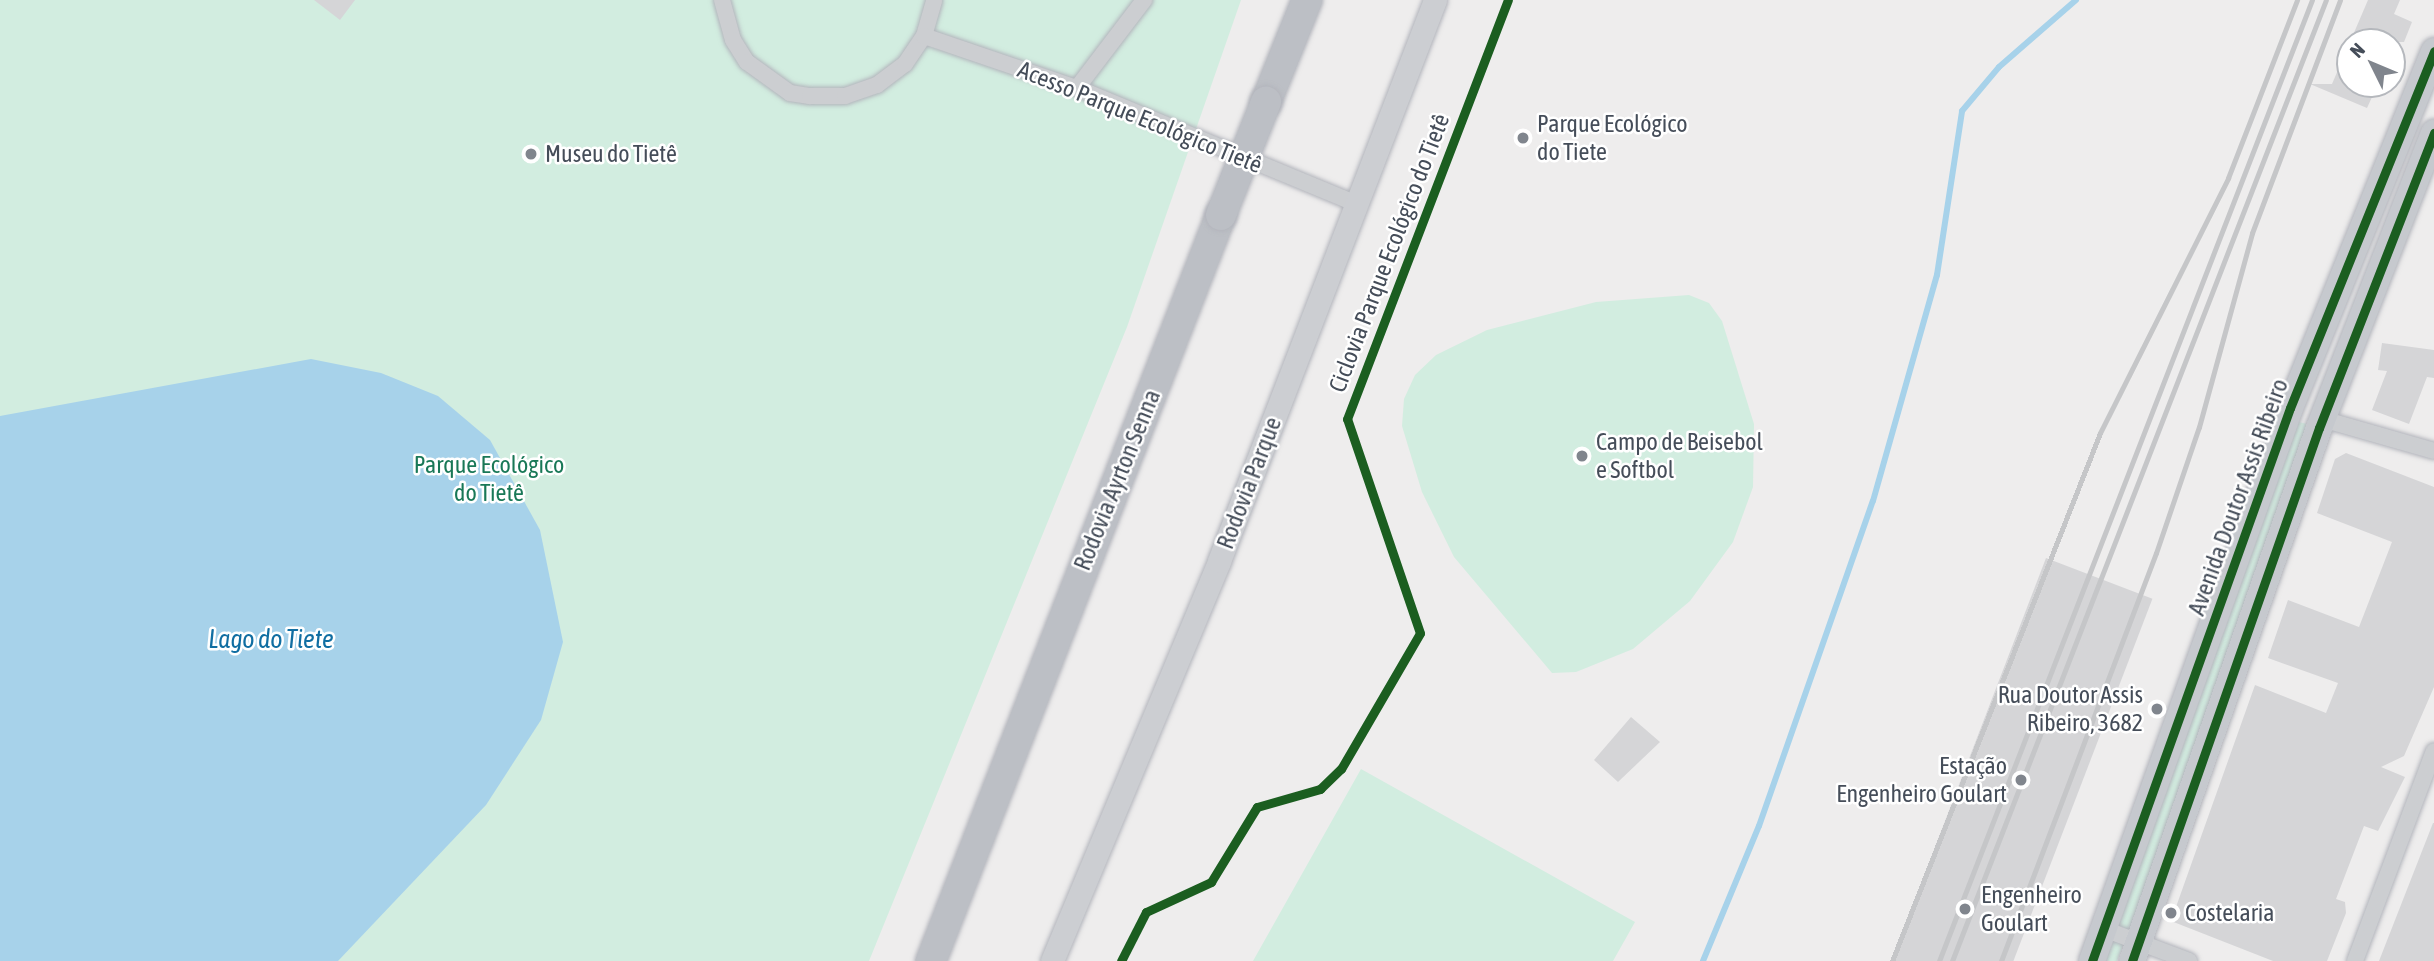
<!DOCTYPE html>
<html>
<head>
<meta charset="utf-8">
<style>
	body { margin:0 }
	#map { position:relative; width:2434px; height:961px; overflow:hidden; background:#eeeded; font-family:"Asap Condensed",sans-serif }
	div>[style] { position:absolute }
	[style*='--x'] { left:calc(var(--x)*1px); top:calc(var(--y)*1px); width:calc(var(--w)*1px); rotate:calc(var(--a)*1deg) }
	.green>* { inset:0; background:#d2ede0 }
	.water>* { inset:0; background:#a7d2ea }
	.stream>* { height:6px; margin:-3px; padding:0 3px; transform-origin:3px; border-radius:3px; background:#a7d2ea }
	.building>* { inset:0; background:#d5d5d7; transform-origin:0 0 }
	.roads { filter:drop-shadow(0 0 2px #b3b5bc) drop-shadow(0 0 2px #b3b5bc) }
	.street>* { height:16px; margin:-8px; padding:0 8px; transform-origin:8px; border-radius:8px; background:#ccced1 }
	.secondary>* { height:23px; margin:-11.5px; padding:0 11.5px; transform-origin:11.5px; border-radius:11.5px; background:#ccced2 }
	.primary>* { height:26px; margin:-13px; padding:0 13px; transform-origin:13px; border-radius:13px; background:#c6c9ce }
	.highway>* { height:30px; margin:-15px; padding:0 15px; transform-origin:15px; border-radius:15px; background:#bcbfc5 }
	.rail>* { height:5px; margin:-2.5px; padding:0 2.5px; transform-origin:2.5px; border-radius:2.5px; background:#c5c6c8 }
	.bridges { filter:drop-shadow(0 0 2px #b3b5bc) drop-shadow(0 0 2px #b3b5bc) }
	.highway-bridge>* { height:30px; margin:-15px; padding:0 15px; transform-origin:15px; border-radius:15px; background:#bcbfc5 }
	.cycleway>* { height:9px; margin:-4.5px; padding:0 4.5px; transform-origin:4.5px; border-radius:4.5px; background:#1b5e20 }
	.dots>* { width:19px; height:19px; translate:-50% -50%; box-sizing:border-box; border:4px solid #fff; border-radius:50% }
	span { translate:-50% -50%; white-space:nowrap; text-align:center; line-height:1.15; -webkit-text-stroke:5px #fff; paint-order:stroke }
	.street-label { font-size:24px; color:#454d59 }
	.poi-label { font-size:24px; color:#454d59 }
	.left { translate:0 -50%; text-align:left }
	.right { translate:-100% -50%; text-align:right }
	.park-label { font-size:24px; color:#197857 }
	.water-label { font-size:26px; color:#106ea2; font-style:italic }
	.north { position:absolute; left:2336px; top:28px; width:70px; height:70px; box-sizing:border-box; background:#fff; border:2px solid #b5b8bd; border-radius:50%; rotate:313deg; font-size:19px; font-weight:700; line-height:28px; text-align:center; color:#454d59 }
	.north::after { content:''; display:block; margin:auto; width:24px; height:32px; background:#80858d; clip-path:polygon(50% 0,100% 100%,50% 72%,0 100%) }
</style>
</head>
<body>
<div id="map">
	<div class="green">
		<i style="clip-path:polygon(0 0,1241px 0,1127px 327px,869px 961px,0 961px)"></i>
		<i style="clip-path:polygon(1689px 295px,1709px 303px,1722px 321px,1754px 424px,1753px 487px,1733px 542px,1690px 601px,1633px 649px,1576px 672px,1552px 673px,1454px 557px,1422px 492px,1402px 426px,1404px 399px,1415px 375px,1436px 355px,1487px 330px,1596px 302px)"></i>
		<i style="clip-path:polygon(2299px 422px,2307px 424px,2134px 917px,2117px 961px,2106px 961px)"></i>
		<i style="clip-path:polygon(1361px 769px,1635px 922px,1613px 961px,1253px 961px)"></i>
	</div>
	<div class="water">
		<i style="clip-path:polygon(311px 359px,381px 373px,438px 396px,490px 440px,540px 530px,563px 642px,541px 720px,486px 805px,338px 961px,0 961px,0 416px)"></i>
	</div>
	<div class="stream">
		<i style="--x:1703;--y:961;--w:146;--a:-67.5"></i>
		<i style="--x:1759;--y:826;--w:344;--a:-70.7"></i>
		<i style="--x:1873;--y:501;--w:235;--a:-74.2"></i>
		<i style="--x:1937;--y:275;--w:166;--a:-81.3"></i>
		<i style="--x:1962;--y:111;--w:57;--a:-49.9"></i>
		<i style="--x:1999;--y:67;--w:102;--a:-41"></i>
	</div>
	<div class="building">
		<i style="clip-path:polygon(314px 0,355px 0,340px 20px)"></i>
		<i style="clip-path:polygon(2368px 0,2400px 0,2394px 14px,2412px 22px,2404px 42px,2350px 42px,2350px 84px,2378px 84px,2367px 108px,2310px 84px,2332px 84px)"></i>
		<i style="clip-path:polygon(2382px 343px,2434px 350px,2434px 378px,2427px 377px,2409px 424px,2372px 410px,2387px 371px,2378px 370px)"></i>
		<i style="clip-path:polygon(2346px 453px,2434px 487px,2434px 687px,2404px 756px,2381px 767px,2405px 777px,2378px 831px,2364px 826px,2336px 899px,2345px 902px,2346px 913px,2327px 961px,2273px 961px,2171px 921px,2255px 685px,2326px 713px,2338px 683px,2268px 658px,2288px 600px,2359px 627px,2392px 542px,2317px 513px,2335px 459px)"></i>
		<i style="left:2046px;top:558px;width:114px;height:433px;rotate:21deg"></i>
		<i style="clip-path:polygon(1631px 717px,1660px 742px,1618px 782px,1594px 760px)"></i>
		<i style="clip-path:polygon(2434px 823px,2434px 961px,2379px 961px,2433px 823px)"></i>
	</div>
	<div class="roads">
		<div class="street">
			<i style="--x:722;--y:0;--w:41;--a:74.6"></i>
			<i style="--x:733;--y:40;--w:26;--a:58"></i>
			<i style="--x:747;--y:62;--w:53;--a:35.8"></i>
			<i style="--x:790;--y:93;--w:20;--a:9"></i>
			<i style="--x:810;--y:96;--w:35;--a:0"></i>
			<i style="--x:845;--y:96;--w:34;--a:-19"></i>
			<i style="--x:877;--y:85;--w:35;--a:-37"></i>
			<i style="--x:905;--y:64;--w:34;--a:-56"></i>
			<i style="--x:924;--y:36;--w:37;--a:-74"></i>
			<i style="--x:924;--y:36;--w:162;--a:18.8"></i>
			<i style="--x:1077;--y:88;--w:300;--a:22.5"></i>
			<i style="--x:1077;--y:88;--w:111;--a:-52.7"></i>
			<i style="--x:2322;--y:419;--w:116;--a:15.9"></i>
			<i style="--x:2104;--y:929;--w:91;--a:20.6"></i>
			<i style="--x:2355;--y:961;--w:224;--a:-69.4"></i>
		</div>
		<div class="secondary">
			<i style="--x:1052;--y:961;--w:433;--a:-67.3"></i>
			<i style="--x:1219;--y:561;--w:601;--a:-68.94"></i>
		</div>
		<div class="primary">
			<i style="--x:2092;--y:961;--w:587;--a:-70.3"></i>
			<i style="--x:2290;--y:408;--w:385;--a:-68"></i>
			<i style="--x:2132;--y:961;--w:565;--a:-70.67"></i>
			<i style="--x:2319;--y:428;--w:317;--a:-68.7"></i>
		</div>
		<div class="highway">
			<i style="--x:1266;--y:102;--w:110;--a:-68.1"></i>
			<i style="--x:931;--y:961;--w:800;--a:-68.76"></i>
		</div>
	</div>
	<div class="rail">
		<i style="--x:1892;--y:961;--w:567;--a:-68.5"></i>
		<i style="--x:2100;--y:433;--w:285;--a:-63.3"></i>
		<i style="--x:2228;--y:178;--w:191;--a:-68.8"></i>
		<i style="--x:1939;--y:961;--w:1031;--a:-68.79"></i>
		<i style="--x:1952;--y:961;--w:1031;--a:-68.74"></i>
		<i style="--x:2001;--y:961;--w:436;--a:-69.2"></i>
		<i style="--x:2156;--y:553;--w:133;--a:-71.2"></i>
		<i style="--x:2199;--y:427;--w:201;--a:-74.7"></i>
		<i style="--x:2252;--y:233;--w:249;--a:-69.3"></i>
	</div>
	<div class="bridges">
		<div class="highway-bridge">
			<i style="--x:1221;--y:215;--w:122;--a:-68.3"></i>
		</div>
	</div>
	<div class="cycleway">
		<i style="--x:1121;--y:961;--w:55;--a:-63"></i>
		<i style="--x:1146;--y:912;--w:72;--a:-24.8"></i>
		<i style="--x:1211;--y:882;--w:88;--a:-58.5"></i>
		<i style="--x:1257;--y:807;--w:66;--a:-15.9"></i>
		<i style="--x:1320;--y:789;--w:29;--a:-44"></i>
		<i style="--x:1341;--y:769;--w:157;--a:-59.8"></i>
		<i style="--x:1420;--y:633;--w:226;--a:-108.8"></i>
		<i style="--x:1347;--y:419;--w:449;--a:-69"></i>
		<i style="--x:2092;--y:961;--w:587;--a:-70.3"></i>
		<i style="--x:2290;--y:408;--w:385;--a:-68"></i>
		<i style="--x:2132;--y:961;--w:565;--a:-70.67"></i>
		<i style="--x:2319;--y:428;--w:317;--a:-68.7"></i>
	</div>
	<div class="dots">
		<i style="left:1523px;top:138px;background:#80858d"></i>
		<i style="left:531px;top:154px;background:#80858d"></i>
		<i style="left:1582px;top:456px;background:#80858d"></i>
		<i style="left:2157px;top:709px;background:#80858d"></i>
		<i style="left:2021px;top:780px;background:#80858d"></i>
		<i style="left:1965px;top:909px;background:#80858d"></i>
		<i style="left:2171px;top:913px;background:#80858d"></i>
	</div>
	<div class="street-label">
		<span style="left:1140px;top:117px;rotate:22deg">Acesso Parque Ecológico Tietê</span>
		<span style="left:1389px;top:253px;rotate:-69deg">Ciclovia Parque Ecológico do Tietê</span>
		<span style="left:1117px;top:480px;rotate:-68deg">Rodovia Ayrton Senna</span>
		<span style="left:1249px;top:483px;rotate:-69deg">Rodovia Parque</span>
		<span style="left:2238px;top:497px;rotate:-70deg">Avenida Doutor Assis Ribeiro</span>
	</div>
	<div class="poi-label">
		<span class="left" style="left:1537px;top:138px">Parque Ecológico<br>do Tiete</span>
		<span class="left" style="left:545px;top:154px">Museu do Tietê</span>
		<span class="left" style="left:1596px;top:456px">Campo de Beisebol<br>e Softbol</span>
		<span class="right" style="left:2143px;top:709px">Rua Doutor Assis<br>Ribeiro, 3682</span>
		<span class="right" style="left:2007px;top:780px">Estação<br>Engenheiro Goulart</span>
		<span class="left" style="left:1981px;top:909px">Engenheiro<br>Goulart</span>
		<span class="left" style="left:2185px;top:913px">Costelaria</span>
	</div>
	<div class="park-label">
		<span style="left:489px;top:479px">Parque Ecológico<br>do Tietê</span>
	</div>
	<div class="water-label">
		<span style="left:271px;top:640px">Lago do Tiete</span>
	</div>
	<div class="north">N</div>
</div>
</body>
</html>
